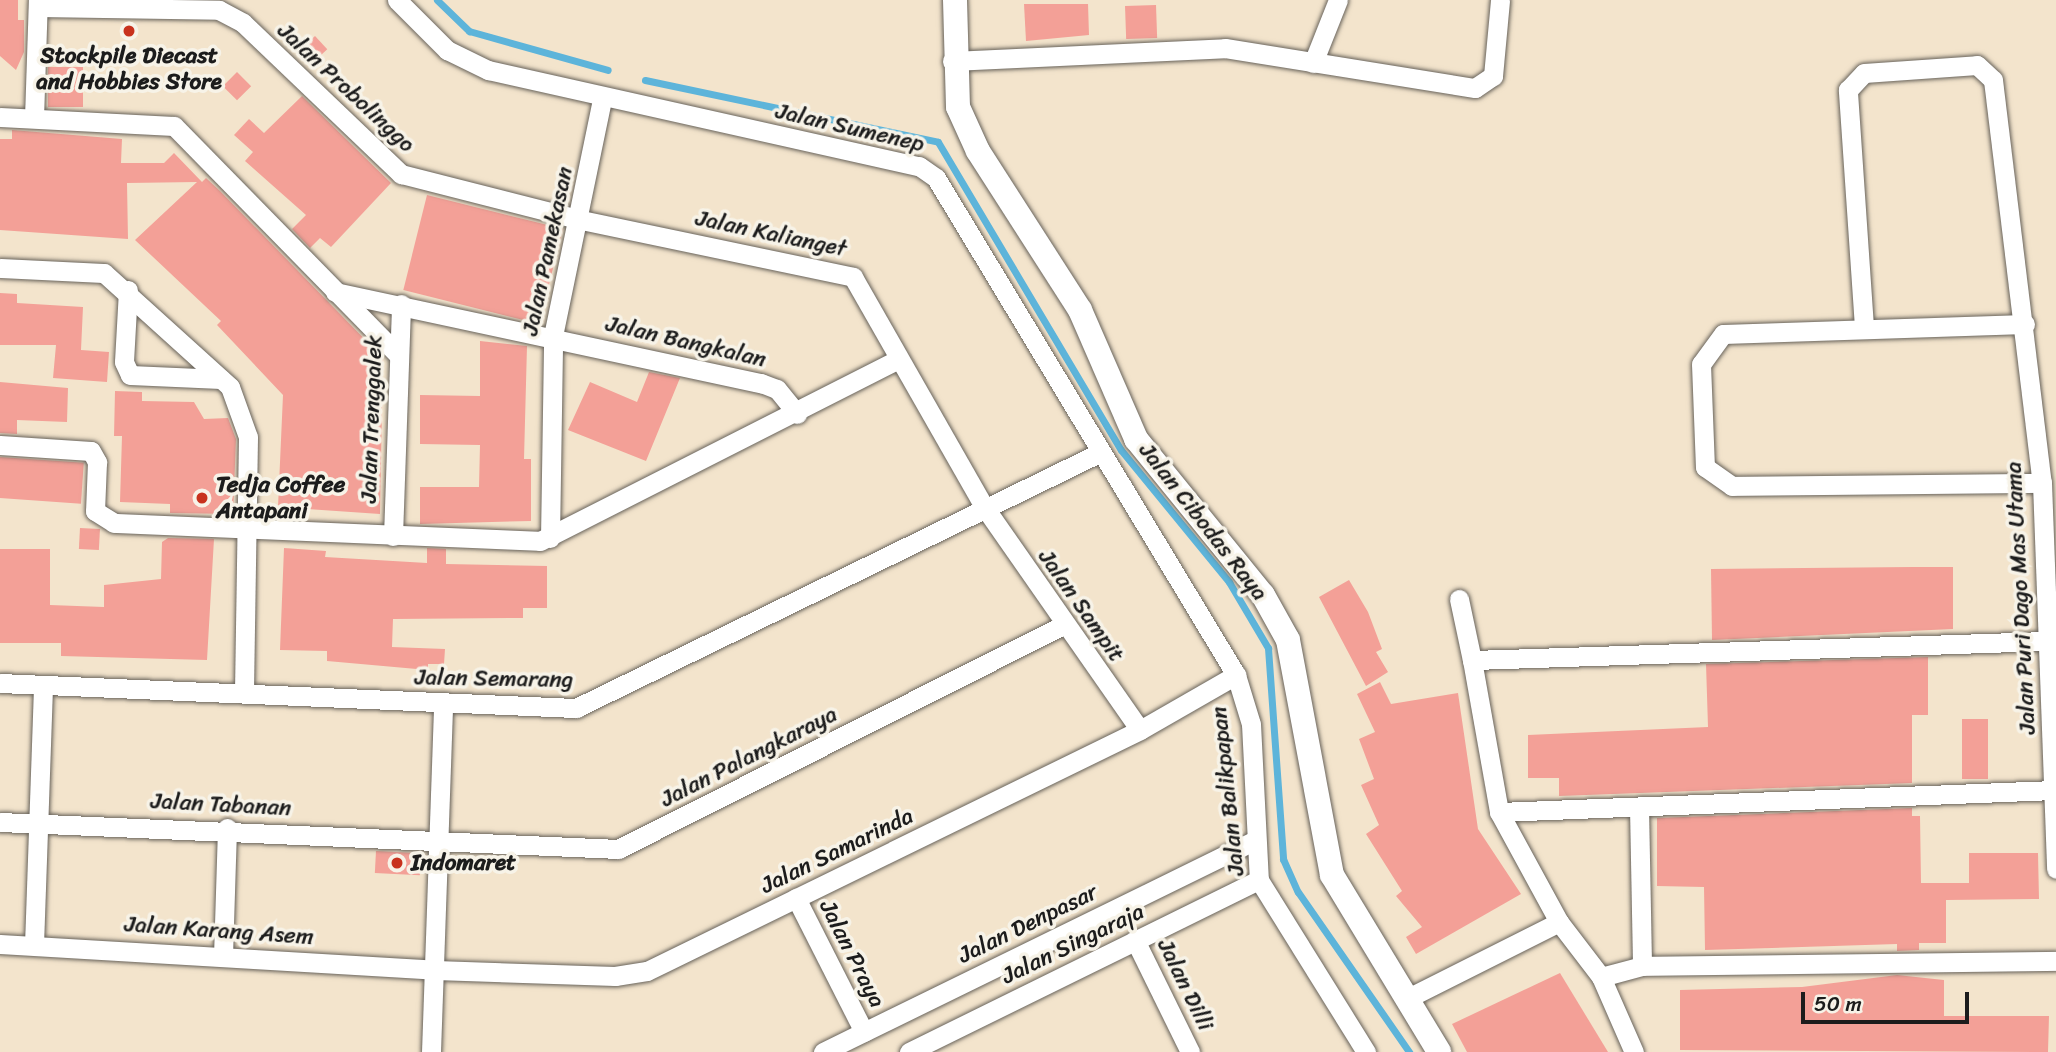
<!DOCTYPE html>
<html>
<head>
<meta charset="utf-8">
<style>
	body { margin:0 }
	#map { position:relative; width:2056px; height:1052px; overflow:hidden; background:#f3e4cc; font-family:Sriracha,sans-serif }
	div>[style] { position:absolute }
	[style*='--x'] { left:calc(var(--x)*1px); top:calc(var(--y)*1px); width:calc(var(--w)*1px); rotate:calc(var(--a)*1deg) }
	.stream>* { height:7px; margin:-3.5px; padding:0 3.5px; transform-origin:3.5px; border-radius:3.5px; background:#5db4da }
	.building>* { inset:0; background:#f3a097; transform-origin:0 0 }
	.roads { filter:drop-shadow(0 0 2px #67625a) drop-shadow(0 0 2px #67625a) }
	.minor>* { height:19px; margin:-9.5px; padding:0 9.5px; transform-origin:9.5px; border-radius:9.5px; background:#fff }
	.tertiary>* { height:24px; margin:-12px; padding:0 12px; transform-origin:12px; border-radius:12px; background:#fff }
	.dots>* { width:19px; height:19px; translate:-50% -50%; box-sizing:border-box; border:4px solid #f7f3e8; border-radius:50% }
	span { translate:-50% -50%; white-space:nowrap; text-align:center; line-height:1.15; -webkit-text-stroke:7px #f7f3e8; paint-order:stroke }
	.poi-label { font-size:23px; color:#1c1c1c; font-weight:700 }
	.left { translate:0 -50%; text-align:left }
	.street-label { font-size:23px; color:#1c1c1c }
	.scale { position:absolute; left:1801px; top:992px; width:168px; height:32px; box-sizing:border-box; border:4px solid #1c1c1c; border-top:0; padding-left:9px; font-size:21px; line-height:24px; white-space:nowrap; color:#1c1c1c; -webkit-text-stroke:5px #f7f3e8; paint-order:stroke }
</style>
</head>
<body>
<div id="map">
	<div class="stream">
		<i style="--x:437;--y:0;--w:45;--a:44.1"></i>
		<i style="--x:469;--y:31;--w:144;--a:15.7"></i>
		<i style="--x:645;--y:80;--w:299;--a:11.9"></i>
		<i style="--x:938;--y:142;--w:358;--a:59.3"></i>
		<i style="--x:1121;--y:450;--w:171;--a:50.7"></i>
		<i style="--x:1229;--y:582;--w:77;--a:59.4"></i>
		<i style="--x:1268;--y:648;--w:212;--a:85.9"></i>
		<i style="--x:1283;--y:859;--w:36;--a:66"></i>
		<i style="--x:1298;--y:892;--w:195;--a:55.2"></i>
	</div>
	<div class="building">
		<i style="clip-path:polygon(0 0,18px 0,18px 20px,24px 20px,24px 52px,16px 70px,0 56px)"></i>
		<i style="clip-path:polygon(1024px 4px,1088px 4px,1089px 35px,1026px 41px)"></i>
		<i style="left:1156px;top:5px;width:33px;height:31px;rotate:88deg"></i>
		<i style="left:315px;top:36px;width:18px;height:20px;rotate:47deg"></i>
		<i style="left:48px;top:67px;width:35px;height:40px"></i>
		<i style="left:237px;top:72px;width:20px;height:20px;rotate:45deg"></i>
		<i style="clip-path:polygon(302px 96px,391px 183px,331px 247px,320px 238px,310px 248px,292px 229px,306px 215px,245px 161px,253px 152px,234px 135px,249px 119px,264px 133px)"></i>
		<i style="clip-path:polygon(12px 130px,122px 139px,121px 163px,164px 163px,174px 153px,202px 182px,206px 178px,220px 191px,383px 358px,380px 514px,278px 507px,283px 395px,217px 325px,221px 321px,135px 240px,197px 182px,127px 183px,128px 239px,0 230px,0 139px,12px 139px)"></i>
		<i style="left:427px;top:195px;width:140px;height:98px;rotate:14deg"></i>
		<i style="clip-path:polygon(0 293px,17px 294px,17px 303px,83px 307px,81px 350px,109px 352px,107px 382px,53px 378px,56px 345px,0 345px)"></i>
		<i style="clip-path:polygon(480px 341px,527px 346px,524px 459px,531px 459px,531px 521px,420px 524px,420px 487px,479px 487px,480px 445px,420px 444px,420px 395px,480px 396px)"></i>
		<i style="clip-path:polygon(649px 372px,680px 378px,646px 461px,568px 430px,590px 382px,637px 402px)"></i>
		<i style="clip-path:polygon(0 382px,68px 388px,67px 422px,17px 420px,17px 434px,0 433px)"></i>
		<i style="clip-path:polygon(115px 391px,142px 392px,142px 401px,194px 402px,204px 419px,228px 418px,236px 439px,233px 514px,170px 513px,170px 504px,120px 502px,122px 436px,114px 436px)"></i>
		<i style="left:0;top:457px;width:84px;height:41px;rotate:4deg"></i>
		<i style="left:80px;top:528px;width:20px;height:21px;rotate:3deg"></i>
		<i style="clip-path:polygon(168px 538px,214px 539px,207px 660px,61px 656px,61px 643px,0 643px,0 549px,50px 549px,50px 605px,104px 607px,104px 585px,161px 579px,162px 542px)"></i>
		<i style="clip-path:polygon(284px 548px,326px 551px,325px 557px,427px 563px,427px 548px,446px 549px,446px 564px,547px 566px,547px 608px,523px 608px,523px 618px,393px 619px,392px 647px,445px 649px,444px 664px,428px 664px,428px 670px,327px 661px,327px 651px,280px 650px)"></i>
		<i style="clip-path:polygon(1912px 567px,1953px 567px,1953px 629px,1712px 640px,1711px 569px)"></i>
		<i style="clip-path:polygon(1349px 580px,1368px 612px,1382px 649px,1376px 652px,1388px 672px,1366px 686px,1319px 597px)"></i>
		<i style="clip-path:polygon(1928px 657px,1928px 715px,1912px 715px,1912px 783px,1559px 796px,1559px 778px,1528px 778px,1528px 735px,1708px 727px,1706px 664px)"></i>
		<i style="clip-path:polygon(1380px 682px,1391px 704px,1458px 693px,1478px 829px,1521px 894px,1416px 954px,1406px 937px,1422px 927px,1396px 896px,1402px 891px,1366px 834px,1379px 825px,1361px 785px,1374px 779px,1359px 739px,1375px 732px,1357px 694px)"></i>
		<i style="left:1962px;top:719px;width:26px;height:60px"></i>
		<i style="clip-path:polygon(1912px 808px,1912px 816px,1920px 816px,1921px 883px,1969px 883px,1969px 853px,2038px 853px,2039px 899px,1946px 900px,1946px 943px,1919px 943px,1919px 950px,1897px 951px,1897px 944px,1705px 950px,1704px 887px,1657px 886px,1657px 818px)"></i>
		<i style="left:376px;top:851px;width:45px;height:22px;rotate:3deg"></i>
		<i style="clip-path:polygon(1560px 973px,1608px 1052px,1467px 1052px,1452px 1024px)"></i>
		<i style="clip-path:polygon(1897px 975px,1944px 980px,1944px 1016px,2049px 1016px,2048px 1052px,1680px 1050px,1680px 990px,1802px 987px)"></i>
	</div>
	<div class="roads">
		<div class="minor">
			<i style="--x:397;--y:0;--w:71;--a:45"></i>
			<i style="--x:447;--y:50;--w:46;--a:26"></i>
			<i style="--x:488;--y:70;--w:442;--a:12.6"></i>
			<i style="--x:919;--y:166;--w:21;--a:35"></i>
			<i style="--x:936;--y:178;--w:581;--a:58.88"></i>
			<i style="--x:1236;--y:675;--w:51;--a:73"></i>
			<i style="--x:1251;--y:724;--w:156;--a:87.1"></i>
			<i style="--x:1259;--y:880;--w:203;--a:58.1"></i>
			<i style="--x:38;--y:7;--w:181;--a:0.9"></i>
			<i style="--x:219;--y:10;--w:27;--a:28"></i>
			<i style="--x:243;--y:23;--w:219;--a:43.7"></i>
			<i style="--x:401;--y:174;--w:186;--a:14.3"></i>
			<i style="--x:581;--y:220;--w:278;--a:11.8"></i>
			<i style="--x:853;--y:277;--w:262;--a:60.3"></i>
			<i style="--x:983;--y:505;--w:274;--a:55.1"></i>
			<i style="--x:952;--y:61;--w:273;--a:-2.7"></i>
			<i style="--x:1225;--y:48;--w:253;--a:9.1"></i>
			<i style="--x:1475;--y:88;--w:22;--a:-34"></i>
			<i style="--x:1493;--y:76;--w:76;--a:-84.7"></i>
			<i style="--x:1313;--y:63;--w:68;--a:-68.4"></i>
			<i style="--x:0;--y:117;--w:174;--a:3"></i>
			<i style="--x:174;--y:126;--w:319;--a:45.6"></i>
			<i style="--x:34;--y:118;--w:118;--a:-88.1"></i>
			<i style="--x:0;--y:268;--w:104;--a:2.8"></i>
			<i style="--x:104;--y:273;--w:170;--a:42.1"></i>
			<i style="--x:230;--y:387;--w:53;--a:70.2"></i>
			<i style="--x:248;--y:437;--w:253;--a:90.9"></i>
			<i style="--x:128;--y:290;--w:72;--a:93.2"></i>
			<i style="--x:124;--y:362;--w:14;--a:65"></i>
			<i style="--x:130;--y:375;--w:91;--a:2.5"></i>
			<i style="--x:335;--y:292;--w:436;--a:12.1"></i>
			<i style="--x:761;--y:383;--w:17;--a:21"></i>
			<i style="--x:777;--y:389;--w:32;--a:51"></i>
			<i style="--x:2025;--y:324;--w:302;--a:178.1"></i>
			<i style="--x:1723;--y:334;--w:37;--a:126"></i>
			<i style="--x:1701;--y:364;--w:103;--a:87.8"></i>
			<i style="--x:1705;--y:467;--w:33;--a:35"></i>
			<i style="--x:1732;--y:486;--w:310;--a:-0.6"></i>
			<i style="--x:1864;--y:327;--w:238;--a:-93.9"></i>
			<i style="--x:1848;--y:90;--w:23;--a:-47"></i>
			<i style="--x:1864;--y:73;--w:113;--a:-4"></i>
			<i style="--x:1977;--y:65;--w:22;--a:43"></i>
			<i style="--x:1993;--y:80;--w:406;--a:83.1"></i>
			<i style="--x:2042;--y:483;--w:386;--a:87.9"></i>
			<i style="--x:0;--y:445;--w:91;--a:3.8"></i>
			<i style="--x:91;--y:451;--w:13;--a:61"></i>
			<i style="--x:97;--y:462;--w:49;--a:92.3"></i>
			<i style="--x:95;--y:511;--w:22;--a:32"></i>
			<i style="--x:114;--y:523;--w:426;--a:2.4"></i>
			<i style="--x:540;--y:541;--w:402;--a:-26.9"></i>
			<i style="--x:393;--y:536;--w:232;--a:-88"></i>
			<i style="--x:550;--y:538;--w:202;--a:-89.1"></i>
			<i style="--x:553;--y:336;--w:241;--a:-78.3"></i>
			<i style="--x:1459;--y:599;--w:62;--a:78"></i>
			<i style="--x:2046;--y:641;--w:574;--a:178.1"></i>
			<i style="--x:1472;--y:660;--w:154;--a:79.9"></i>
			<i style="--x:1499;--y:812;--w:555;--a:-2.27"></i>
			<i style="--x:0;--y:683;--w:577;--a:2.49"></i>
			<i style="--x:576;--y:708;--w:580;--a:-25.99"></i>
			<i style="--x:1639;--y:807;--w:159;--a:88.9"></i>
			<i style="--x:1642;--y:966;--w:414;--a:-0.7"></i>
			<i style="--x:1499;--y:812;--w:125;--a:61.4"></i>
			<i style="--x:1559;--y:922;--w:69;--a:52.6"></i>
			<i style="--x:1601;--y:977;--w:82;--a:66.3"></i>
			<i style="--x:0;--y:822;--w:619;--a:2.5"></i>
			<i style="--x:618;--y:849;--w:497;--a:-26.7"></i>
			<i style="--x:796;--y:898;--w:150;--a:63.1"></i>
			<i style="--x:1135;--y:940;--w:125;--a:63.8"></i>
			<i style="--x:0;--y:944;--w:436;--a:3.4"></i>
			<i style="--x:435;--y:970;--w:180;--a:1.9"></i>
			<i style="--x:615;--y:976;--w:32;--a:-9"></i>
			<i style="--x:647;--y:971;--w:549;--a:-26.05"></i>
			<i style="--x:1140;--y:730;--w:111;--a:-29.8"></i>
			<i style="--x:34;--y:945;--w:259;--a:-88"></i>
			<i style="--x:223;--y:956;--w:128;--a:-88.2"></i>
			<i style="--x:1601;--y:977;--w:42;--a:-15"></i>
			<i style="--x:1410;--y:997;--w:167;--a:-26.7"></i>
			<i style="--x:431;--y:1052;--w:347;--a:-88"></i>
			<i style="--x:823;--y:1052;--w:480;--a:-26.1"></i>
			<i style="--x:909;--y:1052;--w:390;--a:-26.2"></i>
		</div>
		<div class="tertiary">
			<i style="--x:955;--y:0;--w:107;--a:88.4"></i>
			<i style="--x:958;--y:107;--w:48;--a:65.6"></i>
			<i style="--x:978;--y:151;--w:189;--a:57.3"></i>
			<i style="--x:1080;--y:310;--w:141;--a:66.5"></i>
			<i style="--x:1136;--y:439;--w:201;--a:50.9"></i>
			<i style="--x:1263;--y:595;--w:51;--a:60.9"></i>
			<i style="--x:1288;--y:640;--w:239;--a:79.4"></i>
			<i style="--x:1332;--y:875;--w:207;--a:58.8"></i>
		</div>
	</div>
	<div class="dots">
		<i style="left:129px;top:31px;background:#c8321e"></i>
		<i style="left:202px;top:498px;background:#c8321e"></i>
		<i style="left:397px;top:863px;background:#c8321e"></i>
	</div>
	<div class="poi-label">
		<span style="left:129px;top:69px">Stockpile Diecast<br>and Hobbies Store</span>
		<span class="left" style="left:216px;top:498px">Tedja Coffee<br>Antapani</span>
		<span class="left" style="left:411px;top:863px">Indomaret</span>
	</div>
	<div class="street-label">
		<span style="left:346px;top:88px;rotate:43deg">Jalan Probolinggo</span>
		<span style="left:850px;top:128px;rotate:13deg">Jalan Sumenep</span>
		<span style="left:771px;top:234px;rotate:12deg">Jalan Kalianget</span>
		<span style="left:548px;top:251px;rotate:-78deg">Jalan Pamekasan</span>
		<span style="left:686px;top:342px;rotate:13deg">Jalan Bangkalan</span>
		<span style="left:372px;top:419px;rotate:-88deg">Jalan Trenggalek</span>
		<span style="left:1203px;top:522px;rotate:52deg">Jalan Cibodas Raya</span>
		<span style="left:2021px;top:598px;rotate:-93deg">Jalan Puri Dago Mas Utama</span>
		<span style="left:1081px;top:606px;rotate:55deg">Jalan Sampit</span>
		<span style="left:494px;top:679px;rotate:1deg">Jalan Semarang</span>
		<span style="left:749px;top:757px;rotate:-27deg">Jalan Palangkaraya</span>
		<span style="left:1228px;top:791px;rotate:-96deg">Jalan Balikpapan</span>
		<span style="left:221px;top:805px;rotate:3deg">Jalan Tabanan</span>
		<span style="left:837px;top:851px;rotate:-26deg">Jalan Samarinda</span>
		<span style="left:1028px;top:924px;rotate:-26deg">Jalan Denpasar</span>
		<span style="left:219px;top:931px;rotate:4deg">Jalan Karang Asem</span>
		<span style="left:1073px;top:944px;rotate:-26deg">Jalan Singaraja</span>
		<span style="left:852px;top:954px;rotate:63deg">Jalan Praya</span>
		<span style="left:1185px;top:985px;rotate:64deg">Jalan Dilli</span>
	</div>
	<div class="scale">50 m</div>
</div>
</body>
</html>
